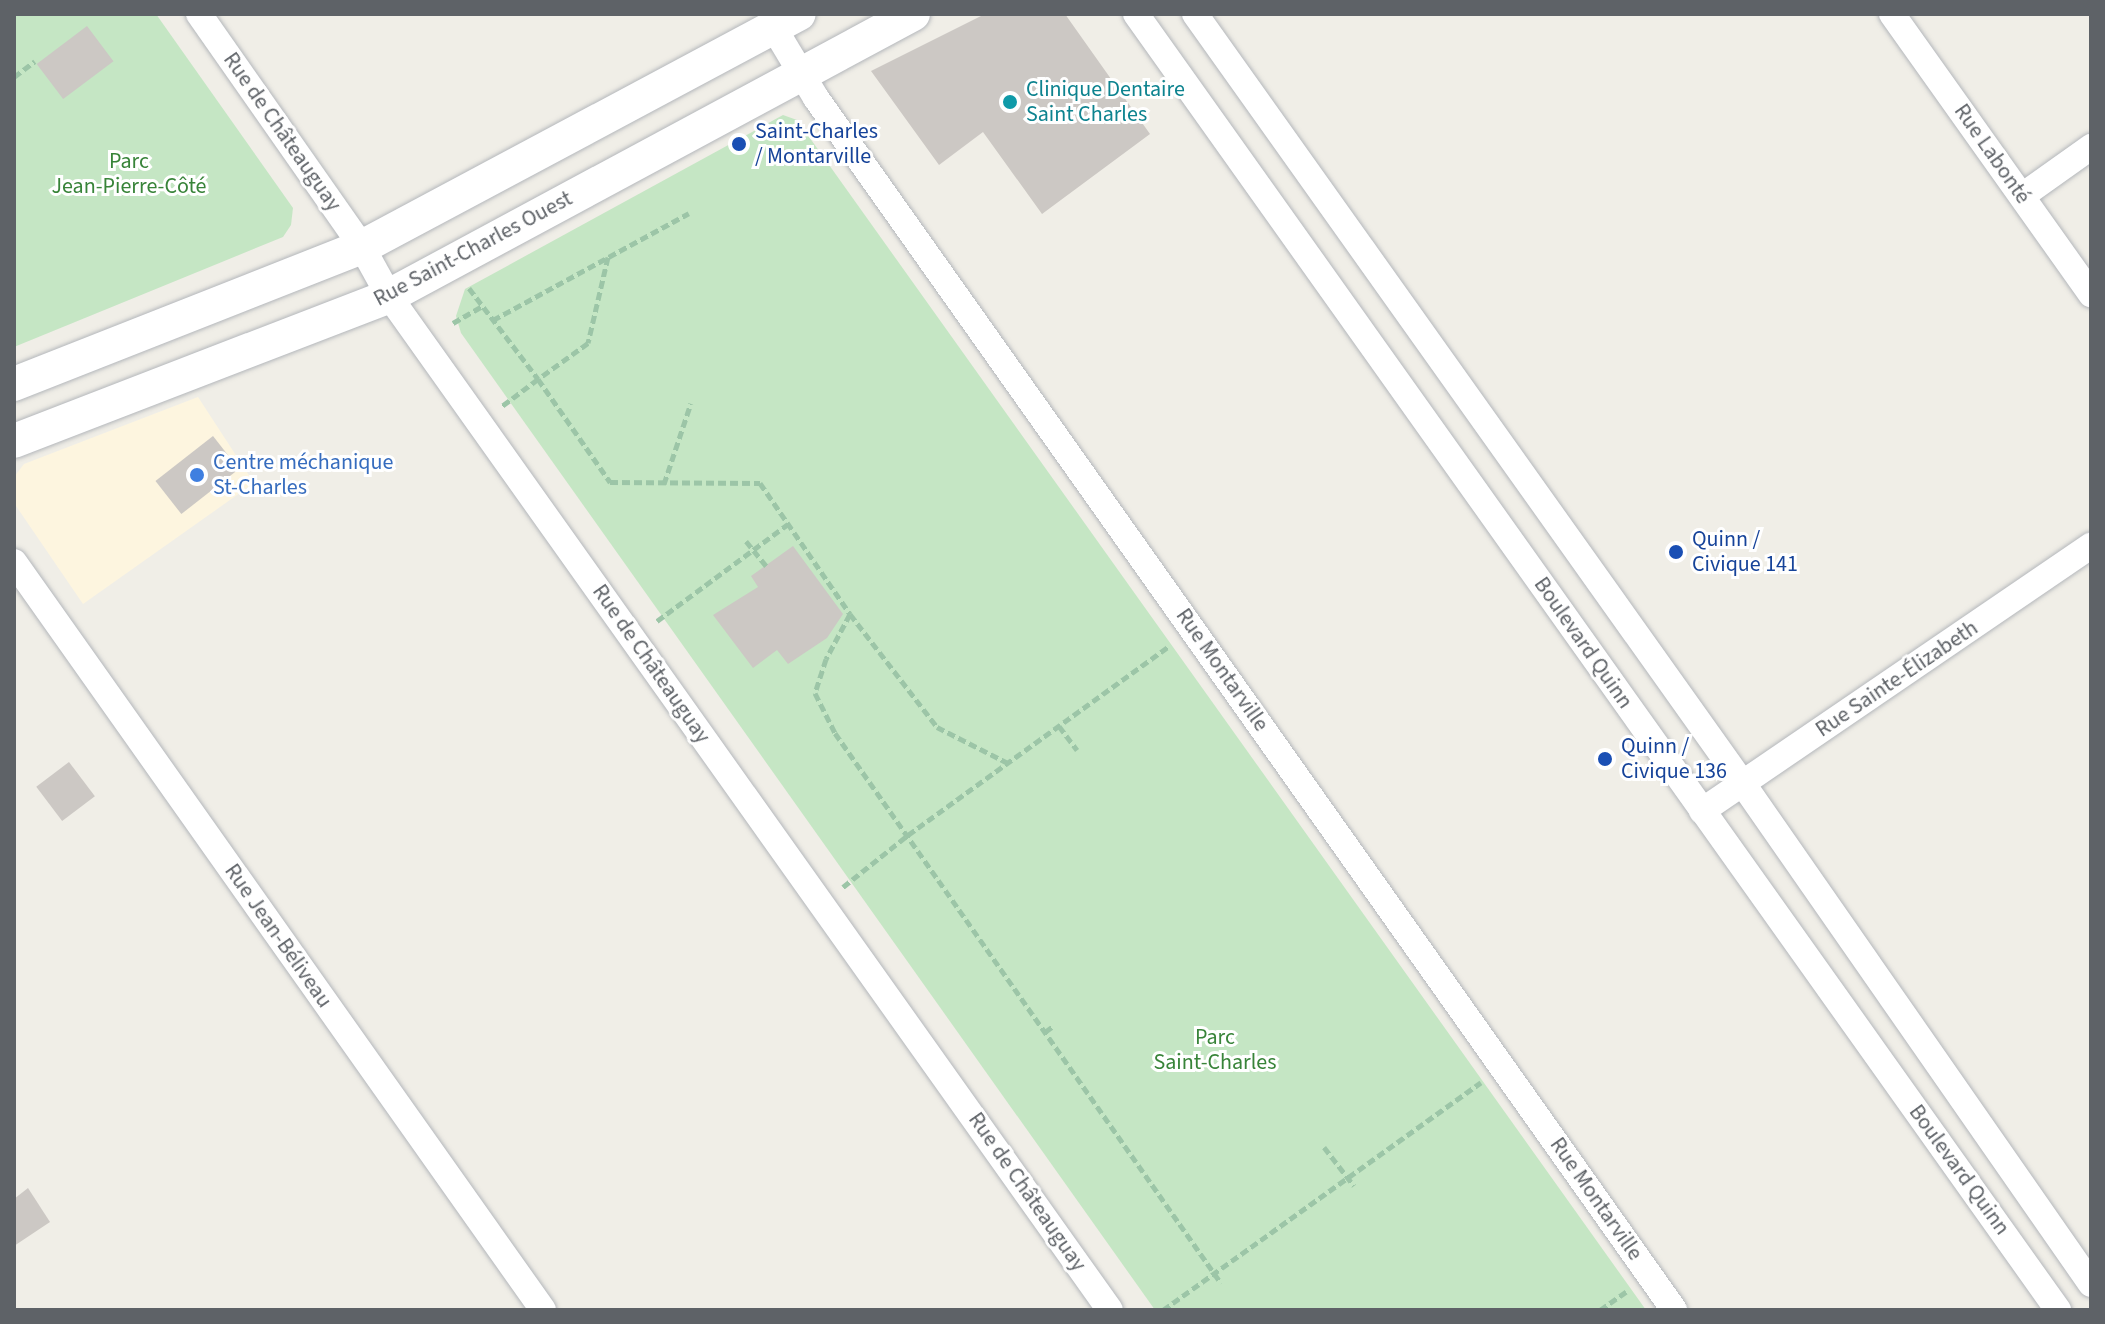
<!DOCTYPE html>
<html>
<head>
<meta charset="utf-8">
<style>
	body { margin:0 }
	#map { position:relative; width:2105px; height:1324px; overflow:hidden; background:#f0eee7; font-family:"Source Sans 3",sans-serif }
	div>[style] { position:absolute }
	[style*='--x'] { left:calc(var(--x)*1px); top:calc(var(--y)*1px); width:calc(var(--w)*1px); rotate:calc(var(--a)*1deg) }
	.commercial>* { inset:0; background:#fdf5df }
	.green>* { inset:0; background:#c5e6c4 }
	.building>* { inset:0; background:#ccc8c4; transform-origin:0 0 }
	.path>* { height:5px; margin-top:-2.5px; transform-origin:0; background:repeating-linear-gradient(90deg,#9cc5a7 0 8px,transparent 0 12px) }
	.roads { filter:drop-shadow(0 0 2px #b4b7bb) drop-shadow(0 0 2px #b4b7bb) }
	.minor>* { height:26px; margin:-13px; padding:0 13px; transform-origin:13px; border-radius:13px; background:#fff }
	.tertiary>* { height:34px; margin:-17px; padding:0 17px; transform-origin:17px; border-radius:17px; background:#fff }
	.dots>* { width:22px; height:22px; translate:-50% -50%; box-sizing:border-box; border:4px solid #fff; border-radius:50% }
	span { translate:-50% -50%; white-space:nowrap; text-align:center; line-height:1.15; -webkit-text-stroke:6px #fff; paint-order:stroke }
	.culture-label { font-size:22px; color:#0d838f }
	.left { translate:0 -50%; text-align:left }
	.transit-label { font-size:22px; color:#164399 }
	.street-label { font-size:22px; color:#5e6267 }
	.park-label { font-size:22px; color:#388439 }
	.shop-label { font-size:22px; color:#366cbe }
	.frame { position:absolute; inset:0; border:16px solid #5e6267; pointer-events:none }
</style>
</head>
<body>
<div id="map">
	<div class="commercial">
		<i style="clip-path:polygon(198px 397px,254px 483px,83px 604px,14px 503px,14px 477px,24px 464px)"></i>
	</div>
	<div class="green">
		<i style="clip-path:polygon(14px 14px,156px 14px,293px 208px,291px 225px,283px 237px,14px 347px)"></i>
		<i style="clip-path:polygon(783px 115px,797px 120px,1646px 1310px,1155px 1310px,461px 333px,456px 316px,465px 289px)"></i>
	</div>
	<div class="building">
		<i style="clip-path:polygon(985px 14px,1065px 14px,1150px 134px,1042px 214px,983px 132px,939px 165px,871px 71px)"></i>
		<i style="left:87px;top:26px;width:44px;height:63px;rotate:53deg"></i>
		<i style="left:213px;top:436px;width:42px;height:73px;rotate:52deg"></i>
		<i style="clip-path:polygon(793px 546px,843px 614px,827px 638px,788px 664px,777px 650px,753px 668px,713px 615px,758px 587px,751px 576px)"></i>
		<i style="left:69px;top:762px;width:43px;height:41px;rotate:53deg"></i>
		<i style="clip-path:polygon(28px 1188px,50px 1222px,14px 1246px,14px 1199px)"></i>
	</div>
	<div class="path">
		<i style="--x:14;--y:77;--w:26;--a:-37"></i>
		<i style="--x:608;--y:257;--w:88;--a:103.1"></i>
		<i style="--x:588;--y:343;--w:62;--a:144.2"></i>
		<i style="--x:538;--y:379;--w:126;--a:55"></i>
		<i style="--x:610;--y:482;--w:150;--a:0.4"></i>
		<i style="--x:760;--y:483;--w:159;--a:55.5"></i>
		<i style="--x:850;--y:614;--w:143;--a:52.4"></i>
		<i style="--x:937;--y:727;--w:80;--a:26.9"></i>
		<i style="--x:469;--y:288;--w:114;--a:52.8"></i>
		<i style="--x:538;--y:379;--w:45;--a:143.1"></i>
		<i style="--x:493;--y:320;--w:223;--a:-28.6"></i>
		<i style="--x:453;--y:323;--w:34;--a:-30"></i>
		<i style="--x:664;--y:484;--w:85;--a:-71.6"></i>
		<i style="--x:746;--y:541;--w:32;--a:51"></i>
		<i style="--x:850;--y:614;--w:51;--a:118.1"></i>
		<i style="--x:826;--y:659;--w:36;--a:108"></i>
		<i style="--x:815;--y:693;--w:45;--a:63.4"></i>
		<i style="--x:835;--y:733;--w:672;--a:54.94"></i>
		<i style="--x:657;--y:621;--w:163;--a:-36.5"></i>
		<i style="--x:1059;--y:726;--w:30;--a:53"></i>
		<i style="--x:843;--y:887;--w:83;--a:-38.7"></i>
		<i style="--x:908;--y:835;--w:322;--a:-35.9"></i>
		<i style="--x:1045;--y:1032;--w:9;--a:-36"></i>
		<i style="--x:1324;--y:1147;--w:49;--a:52.4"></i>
		<i style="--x:1163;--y:1310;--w:391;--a:-35.6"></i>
		<i style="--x:1600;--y:1310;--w:32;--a:-35"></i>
	</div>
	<div class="roads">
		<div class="minor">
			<i style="--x:199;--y:14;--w:284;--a:55"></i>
			<i style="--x:362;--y:247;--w:56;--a:61.1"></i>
			<i style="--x:389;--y:296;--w:1244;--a:54.59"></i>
			<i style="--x:1136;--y:14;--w:1591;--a:54.57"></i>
			<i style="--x:1195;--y:14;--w:945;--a:54.56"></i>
			<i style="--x:1743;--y:784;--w:609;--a:55.16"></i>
			<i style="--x:1892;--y:14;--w:344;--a:54.6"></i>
			<i style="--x:774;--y:28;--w:82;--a:59"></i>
			<i style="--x:816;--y:98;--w:1485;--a:54.7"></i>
			<i style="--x:2022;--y:196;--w:85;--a:-35.4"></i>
			<i style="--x:14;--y:562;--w:916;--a:54.73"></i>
			<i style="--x:1702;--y:811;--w:471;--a:-34.3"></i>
		</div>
		<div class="tertiary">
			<i style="--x:14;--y:384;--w:374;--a:-21.5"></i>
			<i style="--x:362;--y:247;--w:495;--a:-28.1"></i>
			<i style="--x:14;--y:441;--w:402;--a:-21.1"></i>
			<i style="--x:389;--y:296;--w:595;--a:-28.29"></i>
		</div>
	</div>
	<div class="dots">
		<i style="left:1010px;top:102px;background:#0f9aa8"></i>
		<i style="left:739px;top:144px;background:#1a4fb4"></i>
		<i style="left:197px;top:475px;background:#3f7fe0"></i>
		<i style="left:1676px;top:552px;background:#1a4fb4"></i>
		<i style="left:1605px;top:759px;background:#1a4fb4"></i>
	</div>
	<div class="culture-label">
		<span class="left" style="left:1026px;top:102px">Clinique Dentaire<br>Saint Charles</span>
	</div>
	<div class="transit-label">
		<span class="left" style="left:755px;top:144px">Saint-Charles<br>/ Montarville</span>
		<span class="left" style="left:1692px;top:552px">Quinn /<br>Civique 141</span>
		<span class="left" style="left:1621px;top:759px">Quinn /<br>Civique 136</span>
	</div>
	<div class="street-label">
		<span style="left:282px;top:132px;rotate:55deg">Rue de Châteauguay</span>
		<span style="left:1992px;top:154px;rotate:55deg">Rue Labonté</span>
		<span style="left:473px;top:249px;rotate:-28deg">Rue Saint-Charles Ouest</span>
		<span style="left:1583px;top:643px;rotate:55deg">Boulevard Quinn</span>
		<span style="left:651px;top:664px;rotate:55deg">Rue de Châteauguay</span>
		<span style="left:1222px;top:670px;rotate:55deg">Rue Montarville</span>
		<span style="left:1897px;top:679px;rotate:-34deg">Rue Sainte-Élizabeth</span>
		<span style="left:278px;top:936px;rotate:55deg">Rue Jean-Béliveau</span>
		<span style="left:1959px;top:1170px;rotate:54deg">Boulevard Quinn</span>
		<span style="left:1027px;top:1192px;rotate:55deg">Rue de Châteauguay</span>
		<span style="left:1596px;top:1199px;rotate:55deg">Rue Montarville</span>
	</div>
	<div class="park-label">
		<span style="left:129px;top:174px">Parc<br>Jean-Pierre-Côté</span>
		<span style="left:1215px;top:1050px">Parc<br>Saint-Charles</span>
	</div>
	<div class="shop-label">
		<span class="left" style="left:213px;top:475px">Centre méchanique<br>St-Charles</span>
	</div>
	<div class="frame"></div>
</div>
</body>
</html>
